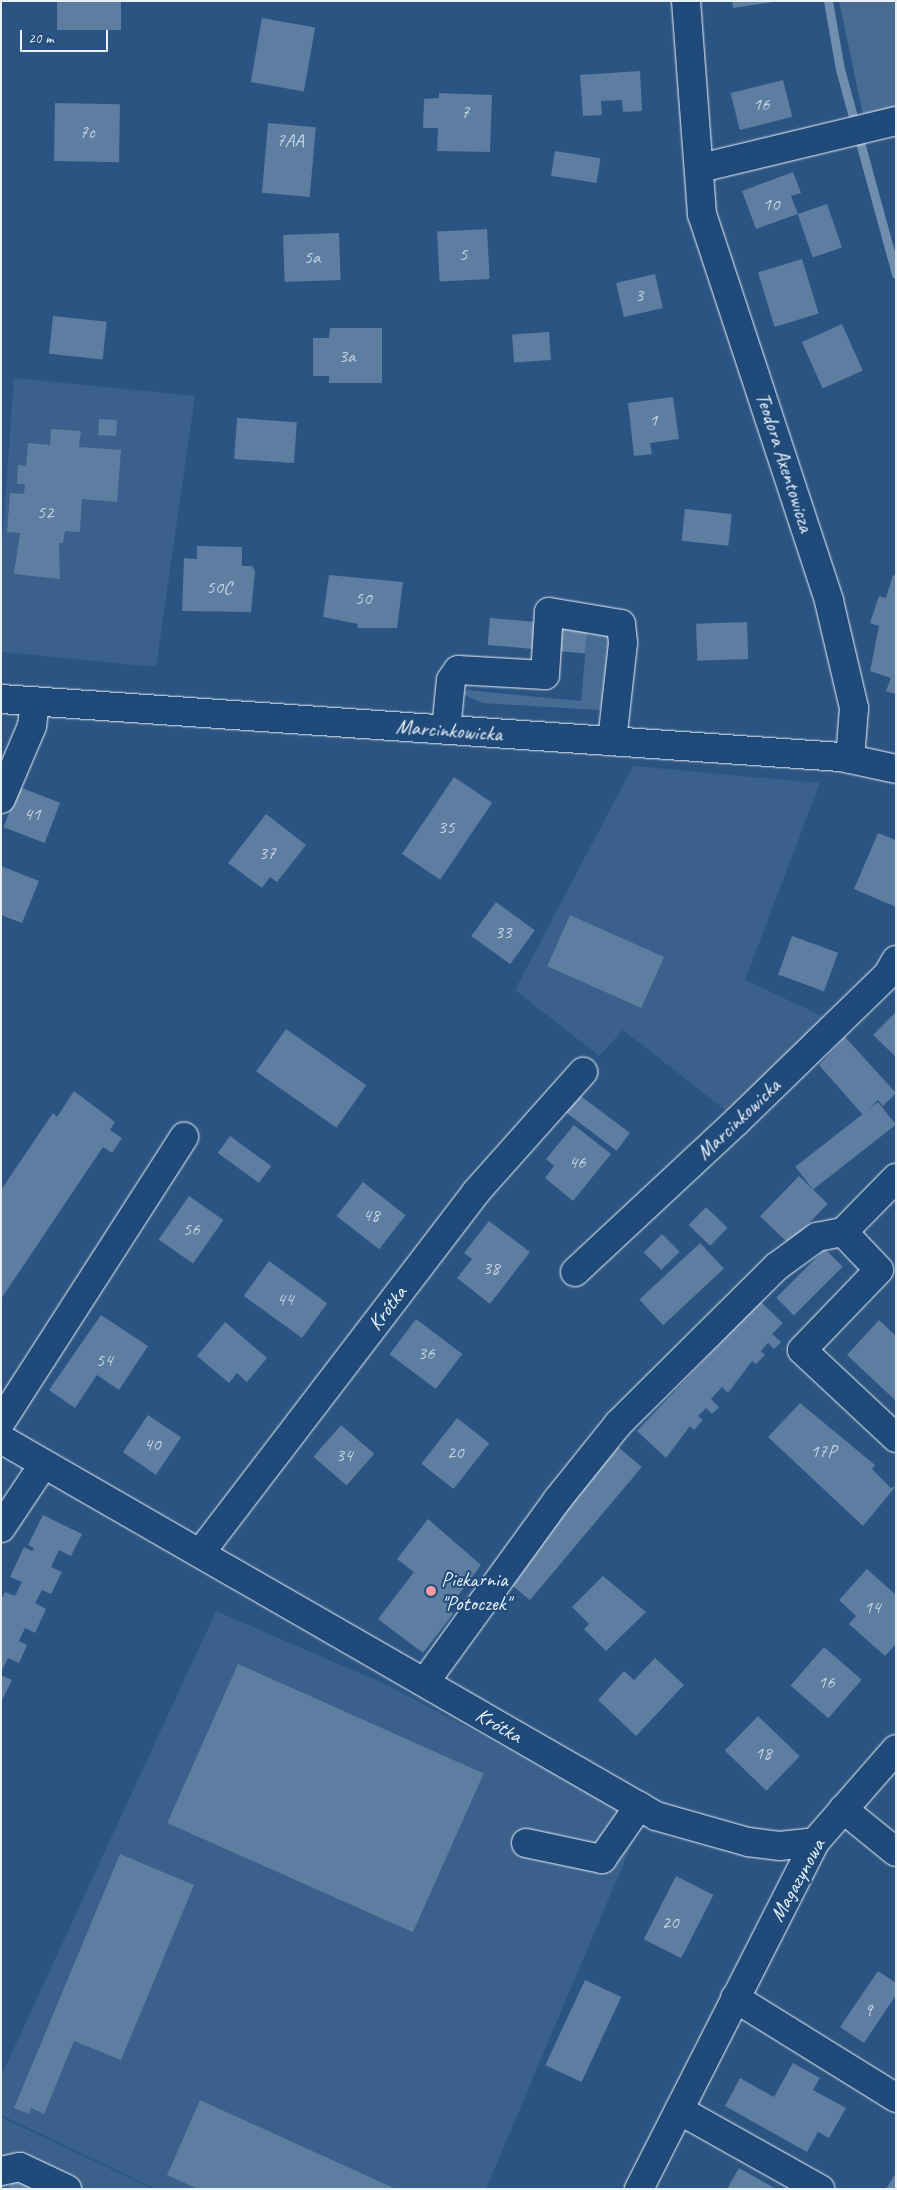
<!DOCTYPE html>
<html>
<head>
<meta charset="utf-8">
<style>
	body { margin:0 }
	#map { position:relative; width:897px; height:2190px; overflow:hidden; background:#2b5482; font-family:Caveat,sans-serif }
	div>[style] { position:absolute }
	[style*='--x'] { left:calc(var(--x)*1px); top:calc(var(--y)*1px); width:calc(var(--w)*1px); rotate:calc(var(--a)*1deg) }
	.built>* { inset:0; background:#3a608b }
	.green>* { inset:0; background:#476b93 }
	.stream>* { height:9px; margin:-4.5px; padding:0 4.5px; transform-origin:4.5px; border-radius:4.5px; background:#708ead }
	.building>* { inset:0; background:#5d7da1; transform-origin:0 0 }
	.roads { filter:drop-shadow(0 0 1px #e8f1f8) drop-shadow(0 0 1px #e8f1f8) }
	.minor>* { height:28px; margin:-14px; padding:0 14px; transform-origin:14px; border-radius:14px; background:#1f4a7a }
	.dots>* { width:14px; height:14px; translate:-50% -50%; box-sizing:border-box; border:2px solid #1f4a7a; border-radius:50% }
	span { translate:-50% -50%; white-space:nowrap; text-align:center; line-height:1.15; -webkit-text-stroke:4px #1f4a7a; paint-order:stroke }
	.number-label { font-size:19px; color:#c5d4e2 }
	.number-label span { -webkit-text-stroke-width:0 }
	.street-label { font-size:21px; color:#e8f1f8 }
	.poi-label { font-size:21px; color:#e8f1f8 }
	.left { translate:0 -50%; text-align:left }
	.frame { position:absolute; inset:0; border:2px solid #e8f1f8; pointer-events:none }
	.scale { position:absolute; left:20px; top:30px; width:88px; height:22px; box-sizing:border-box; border:2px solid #e8f1f8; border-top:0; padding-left:6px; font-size:15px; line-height:18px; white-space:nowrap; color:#e8f1f8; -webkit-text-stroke:4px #1f4a7a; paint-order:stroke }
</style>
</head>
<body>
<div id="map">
	<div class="built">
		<i style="clip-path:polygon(14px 378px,195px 396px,156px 667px,1px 652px,1px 556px)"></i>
		<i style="clip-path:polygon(633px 766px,820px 783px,745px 980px,833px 1021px,729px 1113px,623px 1030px,599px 1056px,515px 990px)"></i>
		<i style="clip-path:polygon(216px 1611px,387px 1685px,642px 1820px,486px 2189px,156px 2189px,1px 2115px,1px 2076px)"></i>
		<i style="clip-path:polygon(1px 2117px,153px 2189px,1px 2189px)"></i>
	</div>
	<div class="green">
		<i style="clip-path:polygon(839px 1px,896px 1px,896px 108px,863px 115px)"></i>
		<i style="clip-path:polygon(588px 626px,606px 632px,611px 640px,604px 705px,598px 710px,482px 703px,463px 694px,467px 690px,581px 701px)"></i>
	</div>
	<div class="stream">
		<i style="--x:828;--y:1;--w:69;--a:80"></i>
		<i style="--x:840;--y:69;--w:213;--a:74.7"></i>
	</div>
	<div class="building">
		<i style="left:57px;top:1px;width:64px;height:29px"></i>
		<i style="clip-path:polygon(732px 1px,773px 1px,773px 2px,733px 8px)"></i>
		<i style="left:262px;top:18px;width:54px;height:65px;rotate:10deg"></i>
		<i style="clip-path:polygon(640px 71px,642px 111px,623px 112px,622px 100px,601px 101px,602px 115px,583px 116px,580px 75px)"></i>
		<i style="left:783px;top:80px;width:38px;height:54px;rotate:76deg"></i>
		<i style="clip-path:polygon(439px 93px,492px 95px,490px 152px,437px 151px,438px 128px,423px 128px,424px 99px,439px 98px)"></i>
		<i style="left:55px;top:103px;width:65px;height:58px;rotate:1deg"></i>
		<i style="left:268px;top:123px;width:48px;height:70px;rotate:5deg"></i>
		<i style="left:555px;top:151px;width:46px;height:25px;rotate:9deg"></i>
		<i style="clip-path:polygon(793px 172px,801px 193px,791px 196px,798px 214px,756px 229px,742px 191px)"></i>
		<i style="left:827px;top:204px;width:46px;height:31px;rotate:71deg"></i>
		<i style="left:487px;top:229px;width:50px;height:50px;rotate:87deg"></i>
		<i style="left:339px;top:233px;width:47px;height:56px;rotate:88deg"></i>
		<i style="left:802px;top:259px;width:57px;height:46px;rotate:73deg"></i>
		<i style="left:655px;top:274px;width:35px;height:40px;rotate:77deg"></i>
		<i style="left:53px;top:316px;width:54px;height:38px;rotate:6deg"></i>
		<i style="left:842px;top:324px;width:51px;height:44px;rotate:66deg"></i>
		<i style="clip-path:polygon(330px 328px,382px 328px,382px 383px,329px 383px,329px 376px,313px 376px,313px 338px,329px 338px)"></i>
		<i style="left:549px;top:332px;width:28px;height:37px;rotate:86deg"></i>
		<i style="clip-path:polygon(673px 397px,679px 439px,650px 443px,652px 454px,634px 456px,628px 403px)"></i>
		<i style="left:237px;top:418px;width:60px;height:41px;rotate:4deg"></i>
		<i style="left:99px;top:419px;width:18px;height:16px;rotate:3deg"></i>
		<i style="clip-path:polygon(51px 429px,81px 431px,79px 447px,121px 450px,117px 502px,82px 499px,80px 532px,65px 531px,63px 543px,59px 543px,60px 579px,14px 574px,20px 533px,7px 532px,10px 493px,24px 494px,25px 484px,17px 484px,18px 465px,26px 466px,28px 443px,50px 445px)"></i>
		<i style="left:685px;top:509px;width:47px;height:32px;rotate:6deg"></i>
		<i style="clip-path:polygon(197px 546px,242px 547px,242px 566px,252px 566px,255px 571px,251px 612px,182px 611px,184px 558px,197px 559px)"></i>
		<i style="clip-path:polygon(329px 575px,403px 582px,397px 628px,357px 628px,358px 624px,323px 617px)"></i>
		<i style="clip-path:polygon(893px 575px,896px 576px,896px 694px,886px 691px,891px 678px,870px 671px,879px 626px,870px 623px,879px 596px,886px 598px)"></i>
		<i style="left:490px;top:618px;width:98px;height:27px;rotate:5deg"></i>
		<i style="left:747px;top:622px;width:37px;height:51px;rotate:88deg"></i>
		<i style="left:454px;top:777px;width:46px;height:93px;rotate:34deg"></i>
		<i style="left:19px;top:787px;width:44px;height:43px;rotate:21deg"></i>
		<i style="clip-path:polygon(266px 814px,306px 845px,277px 882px,270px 877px,262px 888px,228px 863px)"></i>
		<i style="clip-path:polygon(878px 833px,896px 840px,896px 907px,854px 889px)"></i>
		<i style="clip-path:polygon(1px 866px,39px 881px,22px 923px,1px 915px)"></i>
		<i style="left:496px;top:902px;width:48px;height:42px;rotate:36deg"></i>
		<i style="left:570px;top:915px;width:103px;height:56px;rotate:24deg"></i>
		<i style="left:792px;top:936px;width:49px;height:41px;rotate:20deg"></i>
		<i style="clip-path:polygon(896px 1012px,896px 1057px,873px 1035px)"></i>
		<i style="left:286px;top:1029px;width:98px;height:52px;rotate:35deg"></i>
		<i style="clip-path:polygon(845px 1037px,896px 1093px,883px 1106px,878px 1100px,863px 1115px,819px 1065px)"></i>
		<i style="clip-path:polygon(74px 1091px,115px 1122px,110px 1130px,122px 1138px,112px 1153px,103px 1147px,1px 1299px,1px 1190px,53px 1113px,57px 1117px)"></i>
		<i style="left:578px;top:1094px;width:65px;height:22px;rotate:37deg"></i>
		<i style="left:878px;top:1102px;width:29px;height:105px;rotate:52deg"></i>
		<i style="clip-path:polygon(574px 1125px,611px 1154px,573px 1201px,545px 1178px,554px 1166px,546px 1159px)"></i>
		<i style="left:230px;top:1136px;width:51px;height:21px;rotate:36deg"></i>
		<i style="left:799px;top:1176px;width:40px;height:56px;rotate:44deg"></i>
		<i style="left:363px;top:1182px;width:54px;height:43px;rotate:38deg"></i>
		<i style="left:189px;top:1196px;width:42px;height:53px;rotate:35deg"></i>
		<i style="left:706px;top:1207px;width:30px;height:25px;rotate:44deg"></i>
		<i style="clip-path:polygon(489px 1221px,530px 1252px,490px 1304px,457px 1278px,472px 1259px,464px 1253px)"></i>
		<i style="left:662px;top:1234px;width:25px;height:26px;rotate:45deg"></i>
		<i style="left:700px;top:1243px;width:35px;height:83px;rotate:47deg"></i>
		<i style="left:825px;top:1249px;width:25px;height:69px;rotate:45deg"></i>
		<i style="left:269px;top:1261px;width:72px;height:43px;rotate:36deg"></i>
		<i style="clip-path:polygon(760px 1301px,783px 1323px,772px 1334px,781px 1342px,774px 1349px,768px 1343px,761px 1351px,765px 1355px,756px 1364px,752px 1361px,728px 1393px,722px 1387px,711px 1399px,719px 1407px,712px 1414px,706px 1408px,698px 1416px,703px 1420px,694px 1430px,690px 1426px,666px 1458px,637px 1431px)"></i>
		<i style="clip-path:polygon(101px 1315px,148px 1346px,119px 1390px,97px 1375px,75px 1408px,49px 1390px)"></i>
		<i style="left:416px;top:1319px;width:58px;height:44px;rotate:37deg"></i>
		<i style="clip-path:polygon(879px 1320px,896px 1336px,896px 1401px,847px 1355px)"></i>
		<i style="clip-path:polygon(225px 1322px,267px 1358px,247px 1382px,237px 1373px,229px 1383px,197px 1356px)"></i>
		<i style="clip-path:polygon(800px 1403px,875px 1465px,872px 1469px,891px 1488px,896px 1486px,863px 1526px,768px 1437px)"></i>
		<i style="left:148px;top:1415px;width:40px;height:45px;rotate:34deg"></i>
		<i style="left:457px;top:1418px;width:41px;height:58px;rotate:38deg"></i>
		<i style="left:341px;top:1425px;width:44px;height:42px;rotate:41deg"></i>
		<i style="left:618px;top:1447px;width:31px;height:174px;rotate:40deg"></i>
		<i style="clip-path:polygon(43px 1515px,82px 1534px,71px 1556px,59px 1550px,51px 1567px,62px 1572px,51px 1594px,42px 1590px,35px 1603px,46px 1609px,35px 1633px,25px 1628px,19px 1641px,27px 1645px,19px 1663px,8px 1658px,1px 1672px,1px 1600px,5px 1592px,15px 1596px,22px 1582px,10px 1577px,24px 1547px,32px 1551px,34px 1548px,28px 1545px)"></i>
		<i style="clip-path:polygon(428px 1519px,481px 1565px,448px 1609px,453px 1614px,423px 1653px,378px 1619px,414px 1572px,397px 1559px)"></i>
		<i style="clip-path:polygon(867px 1569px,896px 1595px,896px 1644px,885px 1656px,849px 1624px,856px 1616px,839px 1600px)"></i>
		<i style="clip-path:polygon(603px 1576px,646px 1612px,606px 1651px,584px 1629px,589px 1624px,572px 1607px)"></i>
		<i style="left:824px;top:1647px;width:50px;height:51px;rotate:41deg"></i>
		<i style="clip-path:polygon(655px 1658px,684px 1685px,636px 1736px,598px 1700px,624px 1671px,634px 1680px)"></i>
		<i style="left:238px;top:1664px;width:269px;height:174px;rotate:24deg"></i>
		<i style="clip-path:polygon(1px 1675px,12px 1680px,1px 1702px)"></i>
		<i style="left:758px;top:1716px;width:58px;height:48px;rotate:44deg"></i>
		<i style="clip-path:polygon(120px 1854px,194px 1885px,121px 2060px,74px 2041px,44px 2114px,31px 2108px,29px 2114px,14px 2108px)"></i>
		<i style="left:676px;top:1876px;width:42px;height:71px;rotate:27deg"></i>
		<i style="clip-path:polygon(878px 1971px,896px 1983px,896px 1995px,864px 2043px,840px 2027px)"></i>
		<i style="left:585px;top:1980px;width:40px;height:94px;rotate:25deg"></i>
		<i style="clip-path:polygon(793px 2063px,820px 2078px,813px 2090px,846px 2108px,829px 2138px,818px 2132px,807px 2152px,725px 2106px,740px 2078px,774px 2097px)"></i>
		<i style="clip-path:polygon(200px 2100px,396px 2189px,198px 2189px,167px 2175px)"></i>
		<i style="clip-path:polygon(739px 2168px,776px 2189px,727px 2189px)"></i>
		<i style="clip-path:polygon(896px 2173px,896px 2189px,886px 2189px)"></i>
		<i style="clip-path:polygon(14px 2178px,34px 2189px,8px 2189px)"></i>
	</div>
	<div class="roads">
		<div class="minor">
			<i style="--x:686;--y:1;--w:214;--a:85.7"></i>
			<i style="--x:702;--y:214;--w:407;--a:71.8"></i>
			<i style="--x:829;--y:601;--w:110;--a:76.8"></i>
			<i style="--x:854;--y:708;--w:51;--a:94.5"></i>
			<i style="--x:700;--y:168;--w:202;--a:-13.5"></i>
			<i style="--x:1;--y:699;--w:842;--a:3.95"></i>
			<i style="--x:841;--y:757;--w:56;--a:12.3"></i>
			<i style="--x:446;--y:730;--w:50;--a:-84.3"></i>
			<i style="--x:451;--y:680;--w:12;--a:-55"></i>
			<i style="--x:458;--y:670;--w:87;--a:3.3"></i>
			<i style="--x:545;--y:675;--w:63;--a:-86.4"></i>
			<i style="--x:549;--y:612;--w:73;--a:9.5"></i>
			<i style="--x:621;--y:624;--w:19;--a:84"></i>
			<i style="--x:623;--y:643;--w:99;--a:96.4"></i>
			<i style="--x:1;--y:799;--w:79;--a:-67"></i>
			<i style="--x:32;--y:726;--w:25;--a:-83"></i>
			<i style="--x:896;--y:1178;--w:76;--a:134.5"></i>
			<i style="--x:843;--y:1232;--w:52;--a:46.5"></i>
			<i style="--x:879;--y:1270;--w:111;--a:133.9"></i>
			<i style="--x:802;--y:1350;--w:129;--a:43.1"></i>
			<i style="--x:575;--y:1272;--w:220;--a:-43"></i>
			<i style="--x:736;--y:1122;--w:212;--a:-44.2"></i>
			<i style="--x:888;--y:974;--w:16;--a:-60"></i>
			<i style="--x:1;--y:1422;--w:339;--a:-57.3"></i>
			<i style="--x:1;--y:1439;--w:756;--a:29.92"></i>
			<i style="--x:656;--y:1816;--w:96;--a:15.8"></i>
			<i style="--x:748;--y:1842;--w:31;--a:7"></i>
			<i style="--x:779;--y:1846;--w:36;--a:-6"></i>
			<i style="--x:1;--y:1528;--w:76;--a:-56.3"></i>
			<i style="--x:201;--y:1552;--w:453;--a:-52.6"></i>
			<i style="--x:476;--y:1192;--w:161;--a:-48.3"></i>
			<i style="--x:425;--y:1682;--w:225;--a:-54"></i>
			<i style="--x:557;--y:1500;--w:97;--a:-51.2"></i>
			<i style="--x:618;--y:1424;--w:223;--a:-44.8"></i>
			<i style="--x:776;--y:1267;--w:51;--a:-36.2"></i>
			<i style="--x:817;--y:1237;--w:26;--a:-11"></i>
			<i style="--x:843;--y:1809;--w:68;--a:39.1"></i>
			<i style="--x:526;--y:1843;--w:78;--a:11.9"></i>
			<i style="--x:602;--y:1859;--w:65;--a:-55.1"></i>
			<i style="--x:735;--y:1998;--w:190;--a:31.8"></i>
			<i style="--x:679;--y:2110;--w:162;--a:29.3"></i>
			<i style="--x:1;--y:2171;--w:19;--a:-12"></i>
			<i style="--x:20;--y:2167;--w:52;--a:25.1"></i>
			<i style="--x:639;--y:2189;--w:389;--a:-63.1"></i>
			<i style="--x:815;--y:1842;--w:123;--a:-48.9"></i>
		</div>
	</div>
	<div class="dots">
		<i style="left:431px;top:1591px;background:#ff9aa2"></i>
	</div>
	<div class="number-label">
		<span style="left:761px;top:105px">16</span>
		<span style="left:465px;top:113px">7</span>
		<span style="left:87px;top:133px">7c</span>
		<span style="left:290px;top:141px">7AA</span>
		<span style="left:771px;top:205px">10</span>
		<span style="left:463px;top:255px">5</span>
		<span style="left:312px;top:258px">5a</span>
		<span style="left:639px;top:296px">3</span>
		<span style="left:347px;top:357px">3a</span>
		<span style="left:653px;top:421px">1</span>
		<span style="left:45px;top:513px">52</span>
		<span style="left:219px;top:588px">50C</span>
		<span style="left:363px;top:599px">50</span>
		<span style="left:32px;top:815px">41</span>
		<span style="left:446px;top:828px">35</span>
		<span style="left:267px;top:854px">37</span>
		<span style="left:503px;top:933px">33</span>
		<span style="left:577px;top:1163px">46</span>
		<span style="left:371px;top:1216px">48</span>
		<span style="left:191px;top:1230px">56</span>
		<span style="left:491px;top:1269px">38</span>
		<span style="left:285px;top:1300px">44</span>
		<span style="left:426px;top:1354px">36</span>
		<span style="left:104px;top:1361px">54</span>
		<span style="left:152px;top:1445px">40</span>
		<span style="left:823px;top:1452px">17P</span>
		<span style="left:455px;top:1453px">20</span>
		<span style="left:344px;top:1456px">34</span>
		<span style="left:872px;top:1608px">14</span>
		<span style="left:826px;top:1683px">16</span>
		<span style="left:763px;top:1754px">18</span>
		<span style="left:670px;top:1923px">20</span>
		<span style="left:868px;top:2011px">9</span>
	</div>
	<div class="street-label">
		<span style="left:785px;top:462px;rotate:72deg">Teodora Axentowicza</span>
		<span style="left:449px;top:730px;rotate:4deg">Marcinkowicka</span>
		<span style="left:738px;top:1119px;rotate:-44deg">Marcinkowicka</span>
		<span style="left:387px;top:1308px;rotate:-53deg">Krótka</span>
		<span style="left:499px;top:1725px;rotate:30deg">Krótka</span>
		<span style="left:797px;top:1880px;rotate:-61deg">Magazynowa</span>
	</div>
	<div class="poi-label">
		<span class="left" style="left:441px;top:1591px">Piekarnia<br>"Potoczek"</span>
	</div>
	<div class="frame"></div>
	<div class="scale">20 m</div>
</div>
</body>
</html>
